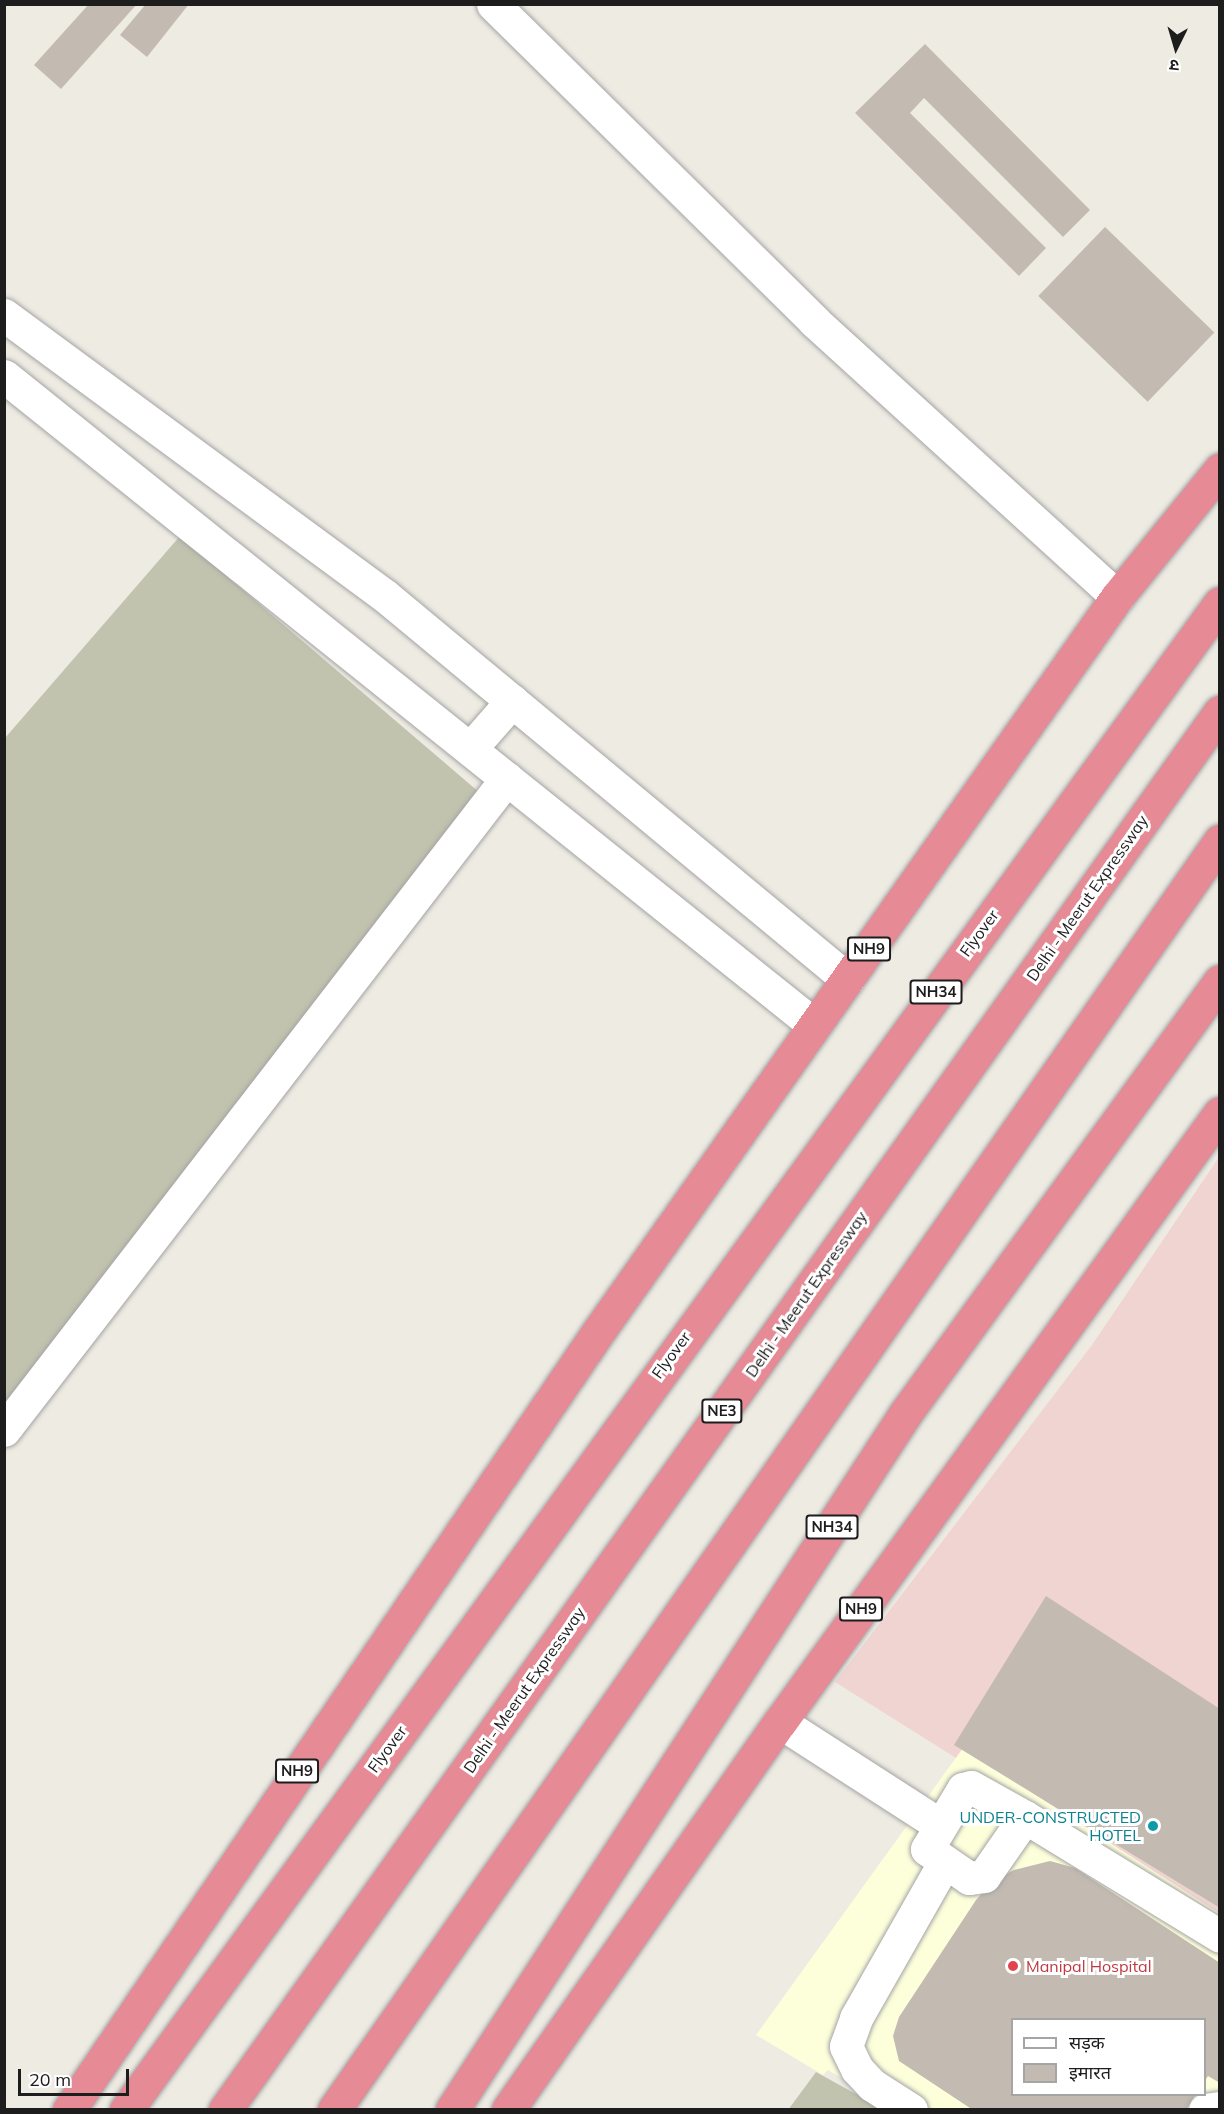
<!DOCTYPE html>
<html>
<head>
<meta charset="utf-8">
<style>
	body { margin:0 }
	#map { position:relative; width:1224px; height:2114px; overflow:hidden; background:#eeebe3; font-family:Mulish,"Noto Sans Devanagari",sans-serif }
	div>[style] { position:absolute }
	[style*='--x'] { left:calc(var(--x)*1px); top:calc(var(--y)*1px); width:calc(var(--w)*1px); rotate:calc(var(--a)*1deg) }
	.commercial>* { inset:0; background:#f0d4d2 }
	.education>* { inset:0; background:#fdffdb }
	.construction>* { inset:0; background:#c2c3ae }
	.building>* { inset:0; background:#c3bab2; transform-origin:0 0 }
	.roads { filter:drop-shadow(0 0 2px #a4a4a4) drop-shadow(0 0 2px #a4a4a4) }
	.minor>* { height:33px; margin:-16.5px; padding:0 16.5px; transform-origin:16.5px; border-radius:16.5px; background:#fff }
	.highway>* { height:33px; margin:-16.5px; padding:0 16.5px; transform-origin:16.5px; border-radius:16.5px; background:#e68a96 }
	.dots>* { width:16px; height:16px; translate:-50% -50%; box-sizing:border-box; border:3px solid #fff; border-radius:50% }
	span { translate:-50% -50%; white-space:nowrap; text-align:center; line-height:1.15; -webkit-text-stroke:6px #fff; paint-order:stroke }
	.shield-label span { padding:2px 4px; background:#fff; border:2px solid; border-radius:4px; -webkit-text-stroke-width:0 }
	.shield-label { font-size:15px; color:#1d1d1d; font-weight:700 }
	.street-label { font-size:16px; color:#1d1d1d }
	.culture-label { font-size:16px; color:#0d838f }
	.right { translate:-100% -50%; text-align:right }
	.health-label { font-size:16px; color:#be3a42 }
	.left { translate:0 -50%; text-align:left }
	.frame { position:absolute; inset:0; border:6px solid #1d1d1d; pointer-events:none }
	.legend { position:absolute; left:1011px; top:2018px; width:195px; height:78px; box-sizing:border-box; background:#fff; border:2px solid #a5a5a5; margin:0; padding:8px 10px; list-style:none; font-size:18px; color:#1d1d1d }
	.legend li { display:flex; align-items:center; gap:12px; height:30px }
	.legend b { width:30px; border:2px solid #a5a5a5 }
	.north { position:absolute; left:1146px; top:18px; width:60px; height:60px; -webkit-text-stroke:4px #fff; paint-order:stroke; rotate:185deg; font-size:16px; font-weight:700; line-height:24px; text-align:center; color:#1d1d1d }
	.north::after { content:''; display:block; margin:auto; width:21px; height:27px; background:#1d1d1d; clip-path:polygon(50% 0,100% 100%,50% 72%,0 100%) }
	.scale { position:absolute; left:18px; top:2069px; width:111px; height:27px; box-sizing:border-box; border:3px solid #1d1d1d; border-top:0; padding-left:8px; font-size:18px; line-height:21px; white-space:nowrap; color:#1d1d1d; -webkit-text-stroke:4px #fff; paint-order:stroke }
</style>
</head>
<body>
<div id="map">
	<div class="commercial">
		<i style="clip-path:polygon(1219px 1157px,1219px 1923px,835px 1682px,1092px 1345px)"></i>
	</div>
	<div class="education">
		<i style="clip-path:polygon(evenodd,963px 1748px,1219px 1913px,1219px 2109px,894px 2109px,828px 2070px,823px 2075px,756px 2035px,963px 1748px,1012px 2020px,1204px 2020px,1204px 2094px,1012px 2094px,1012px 2020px)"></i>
	</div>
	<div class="construction">
		<i style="clip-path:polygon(180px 536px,480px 793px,5px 1411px,5px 738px)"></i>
		<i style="clip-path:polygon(816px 2072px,883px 2109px,788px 2110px)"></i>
	</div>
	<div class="building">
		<i style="clip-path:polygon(89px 4px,137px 4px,61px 89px,34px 65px)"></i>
		<i style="clip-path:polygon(146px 4px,189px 4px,147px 57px,120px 35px)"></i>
		<i style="clip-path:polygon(925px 44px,1090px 210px,1063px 237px,924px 98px,910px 113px,1046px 248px,1019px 276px,855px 113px)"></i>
		<i style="left:1105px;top:227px;width:152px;height:96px;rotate:44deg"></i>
		<i style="clip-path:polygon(1046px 1596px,1220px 1709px,1220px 1908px,954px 1745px)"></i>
		<i style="clip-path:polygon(1050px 1861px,1075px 1868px,1220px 1963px,1220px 2083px,1208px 2076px,1204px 2082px,1204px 2020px,1012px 2020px,1012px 2094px,1196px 2094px,1186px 2110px,973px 2110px,899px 2061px,893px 2036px,899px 2017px,976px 1900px,992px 1882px,1014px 1870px)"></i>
	</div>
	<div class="roads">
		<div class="minor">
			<i style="--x:493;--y:4;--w:451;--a:44.6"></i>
			<i style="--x:814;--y:321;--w:410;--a:42.3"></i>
			<i style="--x:4;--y:315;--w:472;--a:36.4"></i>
			<i style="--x:384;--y:595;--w:602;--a:39.67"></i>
			<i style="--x:4;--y:376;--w:1038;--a:38.7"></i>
			<i style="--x:470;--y:749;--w:64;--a:-48.8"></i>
			<i style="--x:4;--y:1430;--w:823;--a:-52.35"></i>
			<i style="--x:780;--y:1722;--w:190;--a:32.8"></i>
			<i style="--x:1025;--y:1817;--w:72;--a:124.8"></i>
			<i style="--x:984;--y:1876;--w:15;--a:172"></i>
			<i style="--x:969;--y:1878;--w:51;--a:-145.4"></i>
			<i style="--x:927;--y:1849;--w:70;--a:-59"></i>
			<i style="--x:963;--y:1789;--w:8;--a:-14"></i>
			<i style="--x:971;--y:1787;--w:62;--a:29.1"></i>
			<i style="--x:1025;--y:1817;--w:228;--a:31.4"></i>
			<i style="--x:911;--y:2110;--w:46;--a:-147.3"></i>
			<i style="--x:872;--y:2085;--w:22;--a:-133"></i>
			<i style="--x:857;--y:2069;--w:25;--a:-116"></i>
			<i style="--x:846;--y:2046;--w:30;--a:-70"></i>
			<i style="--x:856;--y:2018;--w:178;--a:-60.4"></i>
			<i style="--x:1205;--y:2110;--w:15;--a:-8"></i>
		</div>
		<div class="highway">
			<i style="--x:69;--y:2110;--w:937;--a:-55.78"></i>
			<i style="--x:596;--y:1335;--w:903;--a:-54.78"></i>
			<i style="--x:1117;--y:597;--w:164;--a:-51"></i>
			<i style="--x:126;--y:2110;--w:1862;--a:-54.02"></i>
			<i style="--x:225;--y:2110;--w:1716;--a:-54.56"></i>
			<i style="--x:334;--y:2110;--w:1548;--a:-55.08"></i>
			<i style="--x:452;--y:2110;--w:830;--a:-56.94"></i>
			<i style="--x:905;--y:1414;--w:535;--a:-53.96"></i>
			<i style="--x:508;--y:2110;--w:474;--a:-55"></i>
			<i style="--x:780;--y:1722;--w:751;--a:-54.15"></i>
		</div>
	</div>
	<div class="dots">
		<i style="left:1153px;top:1826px;background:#0f9aa8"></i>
		<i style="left:1013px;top:1966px;background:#e0444e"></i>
	</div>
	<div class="shield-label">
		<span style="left:869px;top:949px">NH9</span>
		<span style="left:936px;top:992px">NH34</span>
		<span style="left:722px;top:1411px">NE3</span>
		<span style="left:832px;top:1527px">NH34</span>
		<span style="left:861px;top:1609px">NH9</span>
		<span style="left:297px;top:1771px">NH9</span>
	</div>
	<div class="street-label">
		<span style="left:1087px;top:898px;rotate:-55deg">Delhi - Meerut Expressway</span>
		<span style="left:979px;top:933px;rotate:-54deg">Flyover</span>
		<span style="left:806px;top:1294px;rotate:-55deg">Delhi - Meerut Expressway</span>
		<span style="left:671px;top:1355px;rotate:-54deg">Flyover</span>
		<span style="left:524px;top:1690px;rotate:-55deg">Delhi - Meerut Expressway</span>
		<span style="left:387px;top:1749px;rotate:-54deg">Flyover</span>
	</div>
	<div class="culture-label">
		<span class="right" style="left:1141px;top:1826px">UNDER-CONSTRUCTED<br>HOTEL</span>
	</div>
	<div class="health-label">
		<span class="left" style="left:1026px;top:1966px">Manipal Hospital</span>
	</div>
	<div class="frame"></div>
	<ul class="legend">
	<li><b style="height:8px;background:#fff"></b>सड़क</li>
	<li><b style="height:16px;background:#c3bab2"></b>इमारत</li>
	</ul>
	<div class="north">उ</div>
	<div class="scale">20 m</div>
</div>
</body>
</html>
